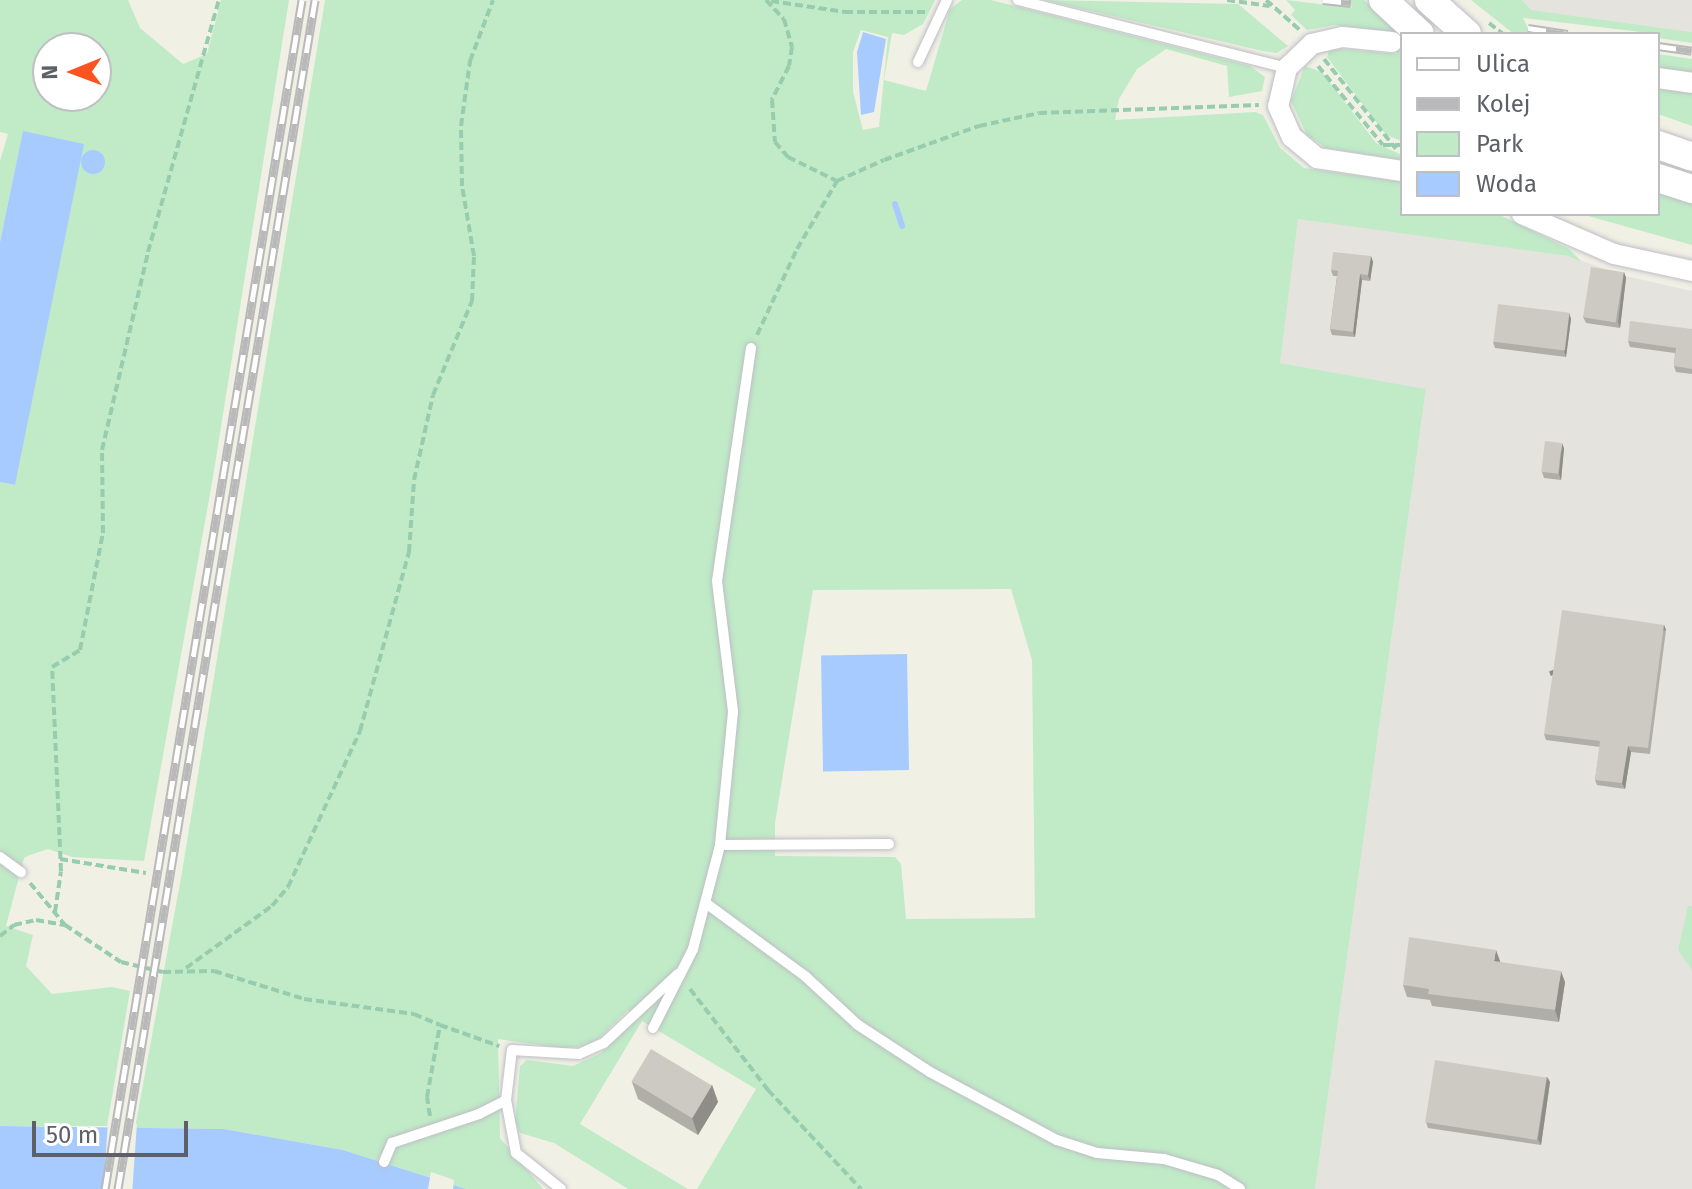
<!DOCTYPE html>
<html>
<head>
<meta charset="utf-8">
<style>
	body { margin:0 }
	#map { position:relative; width:1692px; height:1189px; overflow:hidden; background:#f1f0e5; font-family:"Fira Sans",sans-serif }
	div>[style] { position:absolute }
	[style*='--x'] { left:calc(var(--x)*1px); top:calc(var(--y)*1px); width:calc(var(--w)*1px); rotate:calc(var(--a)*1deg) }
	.industrial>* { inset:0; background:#e5e3dd }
	.green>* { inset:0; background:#c0ebc6 }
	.water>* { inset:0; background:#a7cbff; transform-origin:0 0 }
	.round { border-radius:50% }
	.pier>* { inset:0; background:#f1f0e5; transform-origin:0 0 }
	.stream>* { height:6px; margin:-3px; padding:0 3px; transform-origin:3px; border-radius:3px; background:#a7cbff }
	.path>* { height:4px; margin-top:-2px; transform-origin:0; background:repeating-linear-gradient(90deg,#97ccaf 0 8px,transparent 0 12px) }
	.roads { filter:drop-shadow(0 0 2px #bdbec5) drop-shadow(0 0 2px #bdbec5) }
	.service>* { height:10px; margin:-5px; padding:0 5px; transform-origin:5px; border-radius:5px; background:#fff }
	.minor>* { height:20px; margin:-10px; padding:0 10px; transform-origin:10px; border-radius:10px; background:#fff }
	.secondary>* { height:28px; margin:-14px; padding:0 14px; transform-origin:14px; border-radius:14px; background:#fff }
	.rail>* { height:9px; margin-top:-4.5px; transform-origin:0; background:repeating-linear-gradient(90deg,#fff 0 18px,#b9b9ba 0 36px); box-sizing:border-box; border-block:2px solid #b9b9ba }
	.wall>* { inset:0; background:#afaea7 }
	.shaded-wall>* { inset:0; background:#8f8d88; transform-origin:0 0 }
	.building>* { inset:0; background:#cccac2; transform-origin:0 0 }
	span { translate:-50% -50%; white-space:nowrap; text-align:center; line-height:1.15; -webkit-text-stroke:6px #fff; paint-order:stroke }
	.legend { position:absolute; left:1400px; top:32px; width:260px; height:184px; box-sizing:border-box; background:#fff; border:2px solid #bebfc2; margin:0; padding:10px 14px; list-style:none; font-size:24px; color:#5d6067 }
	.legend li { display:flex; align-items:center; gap:16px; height:40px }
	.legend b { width:40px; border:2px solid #bebfc2 }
	.north { position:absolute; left:32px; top:32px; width:80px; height:80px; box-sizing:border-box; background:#fff; border:2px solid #bebfc2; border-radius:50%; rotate:269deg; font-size:22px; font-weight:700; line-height:32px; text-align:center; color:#5d6067 }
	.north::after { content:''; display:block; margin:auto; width:28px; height:36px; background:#fb5421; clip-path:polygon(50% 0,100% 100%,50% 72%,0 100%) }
	.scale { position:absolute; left:32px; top:1121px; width:156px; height:36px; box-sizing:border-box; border:4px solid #5d6067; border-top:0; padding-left:10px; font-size:24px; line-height:28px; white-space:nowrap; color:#5d6067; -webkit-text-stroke:6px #fff; paint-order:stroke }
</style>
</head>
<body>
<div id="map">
	<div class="industrial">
		<i style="clip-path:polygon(1522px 0,1692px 0,1692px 32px,1530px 10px)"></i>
		<i style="clip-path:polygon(1298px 218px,1568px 256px,1626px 276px,1692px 291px,1692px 1189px,1315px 1189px,1426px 389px,1279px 363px)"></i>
	</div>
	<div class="green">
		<i style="clip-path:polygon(evenodd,0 0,128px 0,140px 28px,183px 64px,207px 54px,221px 0,289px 0,213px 477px,144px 861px,72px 857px,48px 849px,30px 855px,24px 858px,6px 926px,33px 935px,26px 966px,52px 994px,112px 987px,130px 991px,107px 1126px,0 1126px,0 482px,14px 485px,23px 132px,0 242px,0 161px,8px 134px,0 132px,0 0,48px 48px,96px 48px,96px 96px,48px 96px,48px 48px)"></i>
		<i style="clip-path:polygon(evenodd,325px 0,935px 0,923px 24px,904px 35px,892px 33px,884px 80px,926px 91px,950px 9px,962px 0,991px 0,1250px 66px,1265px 77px,1262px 91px,1229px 97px,1227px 66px,1166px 49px,1137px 69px,1119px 99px,1115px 120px,1255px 112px,1263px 115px,1280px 148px,1304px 168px,1402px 182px,1402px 214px,1498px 214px,1569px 249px,1582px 262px,1568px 256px,1298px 219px,1280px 363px,1426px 389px,1315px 1189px,697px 1189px,756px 1089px,642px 1021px,580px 1124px,688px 1189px,628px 1189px,554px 1143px,520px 1133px,515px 1121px,520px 1066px,527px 1060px,573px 1066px,601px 1053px,637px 1017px,628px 1010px,598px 1039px,583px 1046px,563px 1048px,498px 1039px,500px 1138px,543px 1189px,466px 1189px,343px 1150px,224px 1129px,135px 1128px,182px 872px,325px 0,861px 30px,888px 37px,879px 127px,863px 130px,853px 92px,853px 52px,861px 30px,325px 0,1011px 589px,1032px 660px,1035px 918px,906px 919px,901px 864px,895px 857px,775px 856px,775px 823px,813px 590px,1011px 589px)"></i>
		<i style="clip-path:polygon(1044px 0,1238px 4px,1288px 46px,1277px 53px,1263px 51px)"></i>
		<i style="clip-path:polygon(1286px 0,1352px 8px,1349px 0,1364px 0,1402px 35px,1402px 141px,1386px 135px,1327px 57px,1329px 51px,1342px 49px,1397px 54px,1386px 31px,1335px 25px,1307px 30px,1291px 15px,1295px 10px)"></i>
		<i style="clip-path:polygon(1471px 0,1522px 0,1531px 10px,1692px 32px,1692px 43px,1658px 38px,1658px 34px,1523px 18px,1531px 34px,1514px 34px)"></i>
		<i style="clip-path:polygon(1658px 54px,1692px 59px,1692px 73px,1658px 69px)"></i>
		<i style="clip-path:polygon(1305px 66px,1322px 72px,1376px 143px,1402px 155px,1402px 160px,1326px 148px,1307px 135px,1291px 101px)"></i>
		<i style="clip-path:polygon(1658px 89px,1692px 93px,1692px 126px,1658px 114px)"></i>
		<i style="clip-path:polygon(1658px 192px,1692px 203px,1692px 245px,1581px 214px,1658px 214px)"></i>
		<i style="clip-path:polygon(1688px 906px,1692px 906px,1692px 970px,1678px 950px)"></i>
	</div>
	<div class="water">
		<i style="clip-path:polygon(863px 32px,886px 39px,874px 112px,861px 115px,857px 52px)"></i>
		<i style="clip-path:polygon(23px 131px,84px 144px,15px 485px,0 482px,0 242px)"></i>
		<i class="round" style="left:81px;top:150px;width:24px;height:24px"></i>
		<i style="left:907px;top:654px;width:116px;height:86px;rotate:89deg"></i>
		<i style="clip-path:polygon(0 1126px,224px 1129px,343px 1150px,466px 1189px,0 1189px)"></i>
	</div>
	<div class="pier">
		<i style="left:108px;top:1122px;width:29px;height:68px;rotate:4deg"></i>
		<i style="clip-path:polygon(431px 1172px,454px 1180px,453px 1189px,428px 1189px)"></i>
	</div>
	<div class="stream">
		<i style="--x:895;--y:204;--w:23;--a:72"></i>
	</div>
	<div class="path">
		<i style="--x:766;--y:0;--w:26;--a:47"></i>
		<i style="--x:784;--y:19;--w:29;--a:74"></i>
		<i style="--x:792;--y:47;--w:19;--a:99"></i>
		<i style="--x:789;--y:66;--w:38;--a:117"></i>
		<i style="--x:772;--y:100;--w:42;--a:85.9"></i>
		<i style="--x:775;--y:142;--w:20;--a:49"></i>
		<i style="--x:788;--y:157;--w:55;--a:26.1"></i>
		<i style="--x:1227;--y:0;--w:43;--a:7.9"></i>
		<i style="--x:1266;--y:0;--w:47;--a:41.5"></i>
		<i style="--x:771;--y:1;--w:75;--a:8.5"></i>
		<i style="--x:845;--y:12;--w:81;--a:0"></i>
		<i style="--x:1489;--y:23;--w:18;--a:38"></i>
		<i style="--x:1324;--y:59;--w:115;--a:51.3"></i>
		<i style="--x:1318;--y:66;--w:102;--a:50.6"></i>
		<i style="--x:1383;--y:145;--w:19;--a:0"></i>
		<i style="--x:757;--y:335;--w:95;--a:-65.1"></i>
		<i style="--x:797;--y:249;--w:79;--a:-59.5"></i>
		<i style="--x:837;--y:181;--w:51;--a:-24.1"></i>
		<i style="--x:884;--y:160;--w:101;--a:-19.7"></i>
		<i style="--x:979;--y:126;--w:61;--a:-12.2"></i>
		<i style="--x:1039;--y:113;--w:220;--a:-2.1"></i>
		<i style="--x:60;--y:859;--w:87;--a:9.2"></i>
		<i style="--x:30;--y:883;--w:55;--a:50.2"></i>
		<i style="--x:65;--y:925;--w:67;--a:33.5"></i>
		<i style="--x:121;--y:962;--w:43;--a:13.4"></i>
		<i style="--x:163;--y:972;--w:51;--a:-1.1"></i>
		<i style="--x:214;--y:971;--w:94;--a:17.3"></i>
		<i style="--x:304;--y:999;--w:111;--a:7.8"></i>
		<i style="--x:414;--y:1014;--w:28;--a:23"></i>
		<i style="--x:55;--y:912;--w:41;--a:-81.7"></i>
		<i style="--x:61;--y:871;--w:204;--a:-92.5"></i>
		<i style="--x:52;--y:667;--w:33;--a:-31"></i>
		<i style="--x:80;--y:650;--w:119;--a:-78.9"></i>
		<i style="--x:103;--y:533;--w:83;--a:-90.7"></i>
		<i style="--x:102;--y:450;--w:203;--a:-76.9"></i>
		<i style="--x:148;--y:252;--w:262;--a:-74.3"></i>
		<i style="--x:0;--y:936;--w:18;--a:-38"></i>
		<i style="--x:14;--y:925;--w:23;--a:-13"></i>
		<i style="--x:36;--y:920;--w:29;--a:10"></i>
		<i style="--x:186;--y:968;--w:106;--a:-35.8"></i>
		<i style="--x:272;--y:906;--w:25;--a:-50"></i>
		<i style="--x:288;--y:887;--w:172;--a:-65.2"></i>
		<i style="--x:360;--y:731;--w:186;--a:-74.7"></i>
		<i style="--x:409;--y:552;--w:72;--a:-86"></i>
		<i style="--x:414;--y:480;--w:87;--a:-77.4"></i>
		<i style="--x:433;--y:395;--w:102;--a:-67.5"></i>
		<i style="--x:472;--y:301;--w:45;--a:-87.5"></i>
		<i style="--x:474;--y:256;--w:71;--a:-99.7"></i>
		<i style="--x:462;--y:186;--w:60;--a:-91"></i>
		<i style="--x:461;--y:126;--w:66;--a:-82.1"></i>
		<i style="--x:470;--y:61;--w:65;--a:-69.3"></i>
		<i style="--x:690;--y:989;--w:128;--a:52.3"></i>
		<i style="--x:768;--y:1090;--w:136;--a:46.8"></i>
		<i style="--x:430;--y:1116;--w:19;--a:-99"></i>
		<i style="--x:427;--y:1097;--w:73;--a:-79.8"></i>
		<i style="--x:440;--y:1025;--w:63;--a:19.6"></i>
	</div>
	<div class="roads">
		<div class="service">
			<i style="--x:1018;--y:0;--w:277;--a:14.2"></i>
			<i style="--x:918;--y:62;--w:68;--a:-64.9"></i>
			<i style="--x:751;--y:348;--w:235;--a:98.3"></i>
			<i style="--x:717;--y:581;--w:132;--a:83"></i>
			<i style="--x:733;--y:712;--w:134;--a:95.6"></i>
			<i style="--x:720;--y:845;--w:169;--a:-0.3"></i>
			<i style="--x:0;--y:857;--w:26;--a:36"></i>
			<i style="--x:707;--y:904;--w:122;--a:36.3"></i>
			<i style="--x:805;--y:976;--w:72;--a:42.8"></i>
			<i style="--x:858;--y:1025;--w:86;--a:33.1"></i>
			<i style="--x:930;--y:1072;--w:144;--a:28.2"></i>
			<i style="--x:1057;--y:1140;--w:42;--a:18"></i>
			<i style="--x:1097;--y:1153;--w:67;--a:5.1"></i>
			<i style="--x:1164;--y:1159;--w:56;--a:16.5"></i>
			<i style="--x:1218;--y:1175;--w:26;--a:32"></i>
			<i style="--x:653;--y:1028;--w:89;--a:-63.1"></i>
			<i style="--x:693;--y:949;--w:107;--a:-75.4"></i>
			<i style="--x:384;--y:1162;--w:21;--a:-67"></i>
			<i style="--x:392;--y:1143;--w:92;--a:-18.4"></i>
			<i style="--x:479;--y:1114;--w:30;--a:-27"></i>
			<i style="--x:561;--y:1189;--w:58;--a:-141.3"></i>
			<i style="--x:516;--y:1153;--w:54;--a:-100.7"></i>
			<i style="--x:506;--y:1100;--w:50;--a:-83.2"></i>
			<i style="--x:512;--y:1050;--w:67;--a:3.4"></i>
			<i style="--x:579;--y:1054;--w:27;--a:-24"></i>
			<i style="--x:604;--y:1043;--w:101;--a:-43"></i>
		</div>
		<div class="minor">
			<i style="--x:1392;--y:42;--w:50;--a:-174.3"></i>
			<i style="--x:1342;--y:37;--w:31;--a:167"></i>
			<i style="--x:1312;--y:44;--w:35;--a:136"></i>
			<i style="--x:1287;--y:68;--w:39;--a:103"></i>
			<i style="--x:1278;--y:106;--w:34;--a:66"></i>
			<i style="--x:1292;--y:137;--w:33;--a:40"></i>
			<i style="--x:1317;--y:158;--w:86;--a:8.7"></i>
			<i style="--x:1658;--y:78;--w:34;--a:8"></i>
			<i style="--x:1522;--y:214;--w:100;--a:23.5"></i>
			<i style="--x:1614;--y:254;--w:80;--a:12.3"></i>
		</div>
		<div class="secondary">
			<i style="--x:1383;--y:0;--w:50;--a:42.6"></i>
			<i style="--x:1429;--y:0;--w:51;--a:41.8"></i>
			<i style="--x:1658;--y:145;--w:36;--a:19"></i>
			<i style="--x:1658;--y:178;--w:36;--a:18"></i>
		</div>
	</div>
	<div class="rail">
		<i style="--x:1323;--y:0;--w:28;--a:6"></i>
		<i style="--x:1528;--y:28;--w:40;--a:8.5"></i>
		<i style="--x:1658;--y:46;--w:34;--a:8"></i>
		<i style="--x:105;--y:1189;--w:1205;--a:-80.59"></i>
		<i style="--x:118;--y:1189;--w:1205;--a:-80.59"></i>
	</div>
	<div class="wall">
		<i style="clip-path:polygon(1371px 256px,1373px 262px,1370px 281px,1362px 280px,1355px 337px,1332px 335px,1330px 329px,1337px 276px,1333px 276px,1331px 270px)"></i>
		<i style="clip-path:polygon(1624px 272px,1626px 278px,1620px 328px,1586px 323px,1583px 317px)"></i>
		<i style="clip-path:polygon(1569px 313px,1571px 319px,1566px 357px,1495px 348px,1493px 342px)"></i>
		<i style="clip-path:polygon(1692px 329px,1692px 374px,1676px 372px,1674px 366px,1675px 353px,1630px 347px,1628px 341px)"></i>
		<i style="clip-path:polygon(1564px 448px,1561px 480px,1544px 478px,1542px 472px)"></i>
		<i style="clip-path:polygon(1664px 625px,1666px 630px,1650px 754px,1631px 752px,1625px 789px,1597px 785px,1595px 780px,1600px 747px,1546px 740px,1544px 734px)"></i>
		<i style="clip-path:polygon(1500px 962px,1565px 982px,1559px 1022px,1432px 1006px,1430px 1000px,1407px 997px,1403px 985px)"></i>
		<i style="clip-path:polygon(1547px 1077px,1550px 1082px,1541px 1145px,1428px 1128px,1426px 1122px)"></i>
		<i style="clip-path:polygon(632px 1082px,712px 1085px,718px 1102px,698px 1135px,638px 1099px)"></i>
	</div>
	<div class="shaded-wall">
		<i style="clip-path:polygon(1371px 256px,1373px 262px,1370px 281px,1368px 275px)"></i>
		<i style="clip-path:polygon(1624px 272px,1626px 278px,1620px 328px,1618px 322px)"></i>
		<i style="clip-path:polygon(1360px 274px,1362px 280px,1355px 337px,1353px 332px)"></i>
		<i style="clip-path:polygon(1569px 313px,1571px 319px,1566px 357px,1564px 351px)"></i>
		<i style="clip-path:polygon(1562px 443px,1564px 448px,1561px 480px,1559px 474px)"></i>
		<i style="left:1664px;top:625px;width:5px;height:124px;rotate:68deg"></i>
		<i style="clip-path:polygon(1628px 746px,1631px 752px,1625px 789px,1622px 783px)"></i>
		<i style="clip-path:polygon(1496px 950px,1500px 961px,1499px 973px,1494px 961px)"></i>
		<i style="clip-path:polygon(1561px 971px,1565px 982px,1559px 1022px,1555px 1010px)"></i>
		<i style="clip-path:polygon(1547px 1077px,1550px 1082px,1541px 1145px,1538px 1139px)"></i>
		<i style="clip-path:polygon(712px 1085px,718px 1102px,698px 1135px,692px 1118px)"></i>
	</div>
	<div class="building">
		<i style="clip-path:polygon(1333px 252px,1371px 256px,1368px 275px,1360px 274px,1353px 332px,1330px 329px,1338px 271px,1331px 270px)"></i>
		<i style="left:1591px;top:267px;width:33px;height:51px;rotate:9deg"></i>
		<i style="left:1498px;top:304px;width:72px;height:38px;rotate:7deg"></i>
		<i style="clip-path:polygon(1630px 321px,1692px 329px,1692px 369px,1674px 366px,1676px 348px,1628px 341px)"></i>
		<i style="left:1545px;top:441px;width:17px;height:31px;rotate:7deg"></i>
		<i style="clip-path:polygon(1562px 610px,1664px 625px,1648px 748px,1628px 746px,1622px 783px,1595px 780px,1600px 741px,1544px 734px)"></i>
		<i style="clip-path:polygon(1409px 937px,1496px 950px,1494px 961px,1561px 971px,1555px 1010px,1428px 994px,1429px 989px,1403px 985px)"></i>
		<i style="left:651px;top:1049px;width:71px;height:38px;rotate:31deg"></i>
		<i style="left:1435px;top:1060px;width:113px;height:63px;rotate:9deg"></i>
	</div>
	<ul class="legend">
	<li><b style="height:10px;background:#fff"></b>Ulica</li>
	<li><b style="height:10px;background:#b9b9ba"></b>Kolej</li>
	<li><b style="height:22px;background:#c0ebc6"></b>Park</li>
	<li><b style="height:22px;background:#a7cbff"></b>Woda</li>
	</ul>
	<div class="north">N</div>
	<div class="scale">50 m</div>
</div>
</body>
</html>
